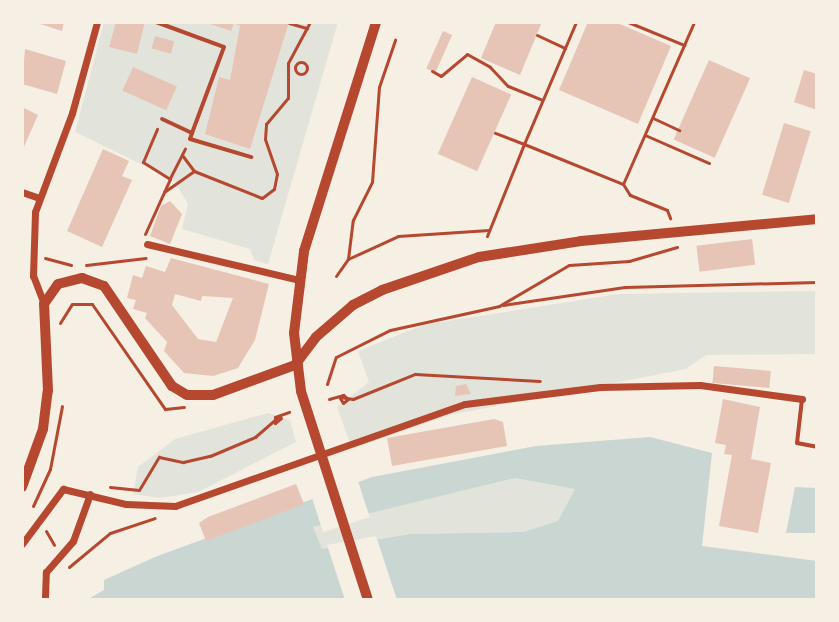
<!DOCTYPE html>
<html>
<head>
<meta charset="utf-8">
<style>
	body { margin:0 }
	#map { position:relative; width:839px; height:622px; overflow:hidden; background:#f6efe4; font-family:"Open Sans",sans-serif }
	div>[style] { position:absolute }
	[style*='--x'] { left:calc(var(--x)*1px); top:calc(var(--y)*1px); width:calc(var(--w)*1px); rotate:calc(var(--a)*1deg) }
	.green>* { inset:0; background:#e2e4dc }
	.water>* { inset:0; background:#c9d6d2 }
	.pier>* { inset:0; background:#f6efe4; transform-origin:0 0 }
	.building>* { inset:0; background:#e6c5b7; transform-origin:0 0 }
	.path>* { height:3px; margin:-1.5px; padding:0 1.5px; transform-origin:1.5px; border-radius:1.5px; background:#b5482f }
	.path>.ring { margin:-1.5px; padding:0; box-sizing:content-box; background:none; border:3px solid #b5482f; border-radius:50% }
	.service>* { height:4px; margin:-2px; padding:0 2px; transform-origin:2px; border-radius:2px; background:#b5482f }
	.minor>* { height:7px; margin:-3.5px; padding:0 3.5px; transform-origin:3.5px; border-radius:3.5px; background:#b5482f }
	.secondary>* { height:10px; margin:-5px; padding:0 5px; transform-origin:5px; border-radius:5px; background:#b5482f }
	span { translate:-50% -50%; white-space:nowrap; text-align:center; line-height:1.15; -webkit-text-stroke:7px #f6efe4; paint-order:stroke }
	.frame { position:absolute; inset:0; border:24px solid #f6efe4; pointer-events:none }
</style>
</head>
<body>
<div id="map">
	<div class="green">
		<i style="clip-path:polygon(104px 22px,338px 22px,268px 264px,254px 260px,250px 249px,182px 229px,188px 204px,174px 180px,75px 132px)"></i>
		<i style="clip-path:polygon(817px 291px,817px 354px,706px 355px,686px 369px,450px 415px,352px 449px,337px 407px,369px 382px,358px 351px,423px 325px,618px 294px)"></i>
		<i style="clip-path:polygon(268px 413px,290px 420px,296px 442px,198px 492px,160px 498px,133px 494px,138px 467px,175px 439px)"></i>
		<i style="clip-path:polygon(515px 478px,576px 489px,558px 521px,523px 532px,410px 534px,322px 550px,312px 527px)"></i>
	</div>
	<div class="water">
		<i style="clip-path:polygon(evenodd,650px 437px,712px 453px,702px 546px,817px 561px,817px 600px,87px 600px,104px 590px,104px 580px,155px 557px,372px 477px,536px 446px,650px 437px,515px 478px,575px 489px,558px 521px,523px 532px,410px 534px,322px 549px,313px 527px,515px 478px)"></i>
		<i style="clip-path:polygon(795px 487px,817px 488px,817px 533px,786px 533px)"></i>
	</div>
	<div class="pier">
		<i style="left:357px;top:478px;width:41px;height:49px;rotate:72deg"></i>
		<i style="clip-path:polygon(376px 536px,397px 600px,345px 600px,327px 545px)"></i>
	</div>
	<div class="building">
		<i style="clip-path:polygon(34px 22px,64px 22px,62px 31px)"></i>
		<i style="clip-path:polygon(116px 22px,145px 22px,137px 54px,109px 47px)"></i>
		<i style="clip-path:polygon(204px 22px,289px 22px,250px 149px,205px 134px,219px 77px,230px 80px,240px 26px,234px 23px,231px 31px)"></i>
		<i style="clip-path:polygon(496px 22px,542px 22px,520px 75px,481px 58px)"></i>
		<i style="clip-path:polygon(588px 22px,615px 22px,671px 46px,638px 124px,559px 90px)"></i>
		<i style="left:443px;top:31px;width:10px;height:41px;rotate:24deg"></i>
		<i style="left:155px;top:36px;width:20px;height:13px;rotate:15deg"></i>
		<i style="clip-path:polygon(25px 49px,66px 61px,57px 94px,22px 84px)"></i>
		<i style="left:709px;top:60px;width:45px;height:87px;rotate:24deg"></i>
		<i style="left:133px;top:67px;width:48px;height:26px;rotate:24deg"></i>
		<i style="clip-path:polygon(804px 70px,817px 74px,817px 110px,794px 102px)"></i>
		<i style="left:472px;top:77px;width:43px;height:84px;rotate:24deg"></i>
		<i style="clip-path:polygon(22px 107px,38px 115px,22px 151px)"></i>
		<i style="left:784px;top:123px;width:28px;height:75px;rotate:17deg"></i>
		<i style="clip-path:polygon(103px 149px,129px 161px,122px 176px,132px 180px,102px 247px,67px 231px)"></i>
		<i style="clip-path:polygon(170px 201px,182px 214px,170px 244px,150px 236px,161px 206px)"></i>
		<i style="left:752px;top:239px;width:26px;height:56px;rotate:83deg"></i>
		<i style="clip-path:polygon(evenodd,171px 258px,269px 284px,255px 340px,238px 368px,213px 376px,184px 373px,164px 351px,167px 342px,145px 318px,147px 313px,133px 309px,136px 300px,127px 298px,133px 275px,142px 278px,146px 266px,165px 272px,171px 258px,175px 294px,201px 301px,202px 296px,233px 298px,216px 342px,198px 339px,172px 305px,175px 294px)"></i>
		<i style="left:714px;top:366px;width:57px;height:17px;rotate:5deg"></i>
		<i style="clip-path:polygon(466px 384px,471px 394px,455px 396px,456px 386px)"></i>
		<i style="clip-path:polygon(723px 399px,760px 407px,751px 459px,771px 463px,758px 533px,719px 526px,732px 455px,724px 454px,726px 445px,715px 443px)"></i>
		<i style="clip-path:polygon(494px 419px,503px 422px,507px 446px,392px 466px,387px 438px)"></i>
		<i style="clip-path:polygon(296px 484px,304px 504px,206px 541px,199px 523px,208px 517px)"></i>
	</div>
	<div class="path">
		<i style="--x:576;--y:22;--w:133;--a:113.1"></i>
		<i style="--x:524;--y:144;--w:107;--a:22"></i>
		<i style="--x:623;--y:184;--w:13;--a:58"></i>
		<i style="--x:630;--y:195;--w:40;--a:22"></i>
		<i style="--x:667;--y:210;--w:9;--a:69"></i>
		<i style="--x:628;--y:22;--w:61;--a:22.3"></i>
		<i style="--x:289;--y:23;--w:19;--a:16"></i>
		<i style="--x:537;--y:35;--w:31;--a:25"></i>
		<i class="ring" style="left:295px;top:62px;width:9px;height:9px"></i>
		<i style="--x:432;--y:71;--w:10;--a:29"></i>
		<i style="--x:441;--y:76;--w:34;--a:-40"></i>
		<i style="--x:467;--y:54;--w:26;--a:29"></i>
		<i style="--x:490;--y:67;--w:26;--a:47"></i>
		<i style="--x:508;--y:86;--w:37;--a:22"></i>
		<i style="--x:653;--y:118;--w:29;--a:25"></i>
		<i style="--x:645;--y:135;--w:70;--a:23.6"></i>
		<i style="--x:182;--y:155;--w:20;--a:53"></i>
		<i style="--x:170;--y:178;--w:33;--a:-63"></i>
		<i style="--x:623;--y:184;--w:177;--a:-66.3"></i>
		<i style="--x:164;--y:192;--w:37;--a:-35"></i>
		<i style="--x:194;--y:171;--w:73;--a:21.7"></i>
		<i style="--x:262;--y:198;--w:15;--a:-37"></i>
		<i style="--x:274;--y:189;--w:15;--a:-79"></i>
		<i style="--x:277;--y:174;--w:37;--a:-109"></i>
		<i style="--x:265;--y:139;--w:15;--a:-86"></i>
		<i style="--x:266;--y:124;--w:34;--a:-50"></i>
		<i style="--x:288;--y:98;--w:35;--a:-90"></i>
		<i style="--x:288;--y:63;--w:47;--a:-61.8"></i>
		<i style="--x:145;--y:234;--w:60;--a:-65.6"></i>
		<i style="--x:170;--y:179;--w:32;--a:-148"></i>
		<i style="--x:143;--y:162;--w:36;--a:-67"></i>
		<i style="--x:487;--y:236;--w:99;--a:-68.1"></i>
		<i style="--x:524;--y:144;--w:31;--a:-159"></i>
		<i style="--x:45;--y:258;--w:27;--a:15"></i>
		<i style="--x:348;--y:259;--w:39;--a:-83"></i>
		<i style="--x:353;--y:220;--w:42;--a:-63.4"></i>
		<i style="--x:372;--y:182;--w:95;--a:-85.8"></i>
		<i style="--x:379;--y:87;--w:50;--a:-71.2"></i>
		<i style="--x:86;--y:265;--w:60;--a:-6.7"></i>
		<i style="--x:336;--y:276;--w:21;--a:-55"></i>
		<i style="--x:348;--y:259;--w:55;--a:-24.7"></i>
		<i style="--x:398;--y:236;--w:91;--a:-3.8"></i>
		<i style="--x:503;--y:305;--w:123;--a:-8.4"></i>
		<i style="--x:625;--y:287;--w:192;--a:-1.5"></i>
		<i style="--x:60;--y:323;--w:22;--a:-58"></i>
		<i style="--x:72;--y:304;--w:20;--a:0"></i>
		<i style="--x:92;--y:304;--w:128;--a:55.2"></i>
		<i style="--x:165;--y:409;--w:19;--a:-6"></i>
		<i style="--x:327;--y:384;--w:28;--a:-72"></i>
		<i style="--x:336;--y:357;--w:60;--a:-26.6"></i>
		<i style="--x:390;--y:330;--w:112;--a:-12.4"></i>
		<i style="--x:499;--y:306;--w:81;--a:-30.4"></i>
		<i style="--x:569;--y:265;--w:60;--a:-3.8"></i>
		<i style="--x:629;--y:261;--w:50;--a:-16.3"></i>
		<i style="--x:340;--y:397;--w:13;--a:9"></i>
		<i style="--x:353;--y:399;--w:67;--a:-22"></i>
		<i style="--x:415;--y:374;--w:125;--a:3.2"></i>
		<i style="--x:329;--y:399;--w:15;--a:-16"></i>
		<i style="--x:343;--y:395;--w:6;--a:39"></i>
		<i style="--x:348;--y:399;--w:6;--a:141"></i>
		<i style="--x:343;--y:403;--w:6;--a:-121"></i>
		<i style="--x:281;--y:418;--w:8;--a:140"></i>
		<i style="--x:275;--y:423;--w:6;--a:-90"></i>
		<i style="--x:275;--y:417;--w:15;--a:-20"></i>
		<i style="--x:110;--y:487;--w:29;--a:6"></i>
		<i style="--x:139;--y:490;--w:39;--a:-59"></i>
		<i style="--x:159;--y:457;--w:25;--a:12"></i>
		<i style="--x:183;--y:462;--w:28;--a:-13"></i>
		<i style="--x:210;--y:456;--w:49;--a:-22.9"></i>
		<i style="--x:255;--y:437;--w:33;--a:-41"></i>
		<i style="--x:33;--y:506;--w:41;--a:-65.3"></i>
		<i style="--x:50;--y:469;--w:64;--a:-79.2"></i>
		<i style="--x:46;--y:531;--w:16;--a:60"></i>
		<i style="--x:69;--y:567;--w:53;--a:-39.7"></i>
		<i style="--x:110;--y:533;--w:47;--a:-18.4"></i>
	</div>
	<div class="service">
		<i style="--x:156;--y:22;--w:72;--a:20.2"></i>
		<i style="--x:224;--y:47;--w:92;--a:110.4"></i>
		<i style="--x:192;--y:133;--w:33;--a:-155"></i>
		<i style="--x:192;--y:133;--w:6;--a:108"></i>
		<i style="--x:190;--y:139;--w:64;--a:16.4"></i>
		<i style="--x:802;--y:399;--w:44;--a:96.5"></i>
		<i style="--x:797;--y:443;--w:20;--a:11"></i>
	</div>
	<div class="minor">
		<i style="--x:22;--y:192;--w:18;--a:19"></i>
		<i style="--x:147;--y:244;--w:156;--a:13.3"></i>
		<i style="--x:44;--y:304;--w:30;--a:-111"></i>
		<i style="--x:33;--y:276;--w:64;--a:-88.2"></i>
		<i style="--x:35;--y:212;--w:106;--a:-69.5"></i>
		<i style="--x:72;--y:113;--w:94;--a:-74.6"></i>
		<i style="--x:22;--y:544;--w:69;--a:-53.3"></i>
		<i style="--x:63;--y:489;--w:65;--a:13.4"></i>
		<i style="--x:126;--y:504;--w:49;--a:2.3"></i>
		<i style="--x:175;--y:506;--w:307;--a:-19.4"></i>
		<i style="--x:465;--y:404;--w:136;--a:-7.2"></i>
		<i style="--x:600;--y:387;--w:100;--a:-1.1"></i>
		<i style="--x:700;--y:385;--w:103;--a:7.8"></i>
		<i style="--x:45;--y:597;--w:25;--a:-88"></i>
		<i style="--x:46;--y:572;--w:41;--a:-48.9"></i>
		<i style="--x:73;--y:541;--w:50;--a:-70.1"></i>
	</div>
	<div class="secondary">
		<i style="--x:295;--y:365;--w:35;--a:-53"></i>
		<i style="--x:316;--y:337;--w:49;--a:-40.9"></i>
		<i style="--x:353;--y:305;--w:33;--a:-27"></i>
		<i style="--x:382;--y:290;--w:102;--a:-18.8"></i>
		<i style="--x:479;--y:257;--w:103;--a:-8.9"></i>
		<i style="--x:581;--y:241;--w:237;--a:-5.3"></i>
		<i style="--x:22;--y:487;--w:62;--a:-70.1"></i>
		<i style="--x:43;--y:429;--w:38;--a:-83"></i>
		<i style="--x:48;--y:391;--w:87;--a:-92.6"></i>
		<i style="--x:44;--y:304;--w:24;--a:-55"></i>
		<i style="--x:58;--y:284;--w:25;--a:-14"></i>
		<i style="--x:82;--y:278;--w:23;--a:20"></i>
		<i style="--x:104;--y:286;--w:121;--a:55.8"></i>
		<i style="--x:172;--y:386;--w:17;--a:31"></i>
		<i style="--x:187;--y:395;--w:26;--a:0"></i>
		<i style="--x:213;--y:395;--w:87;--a:-20.1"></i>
		<i style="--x:368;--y:600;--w:219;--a:-107.8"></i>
		<i style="--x:301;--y:391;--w:58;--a:-96.9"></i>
		<i style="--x:294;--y:333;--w:83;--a:-83"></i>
		<i style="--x:304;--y:251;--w:240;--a:-72.5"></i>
	</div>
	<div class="frame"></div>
</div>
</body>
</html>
